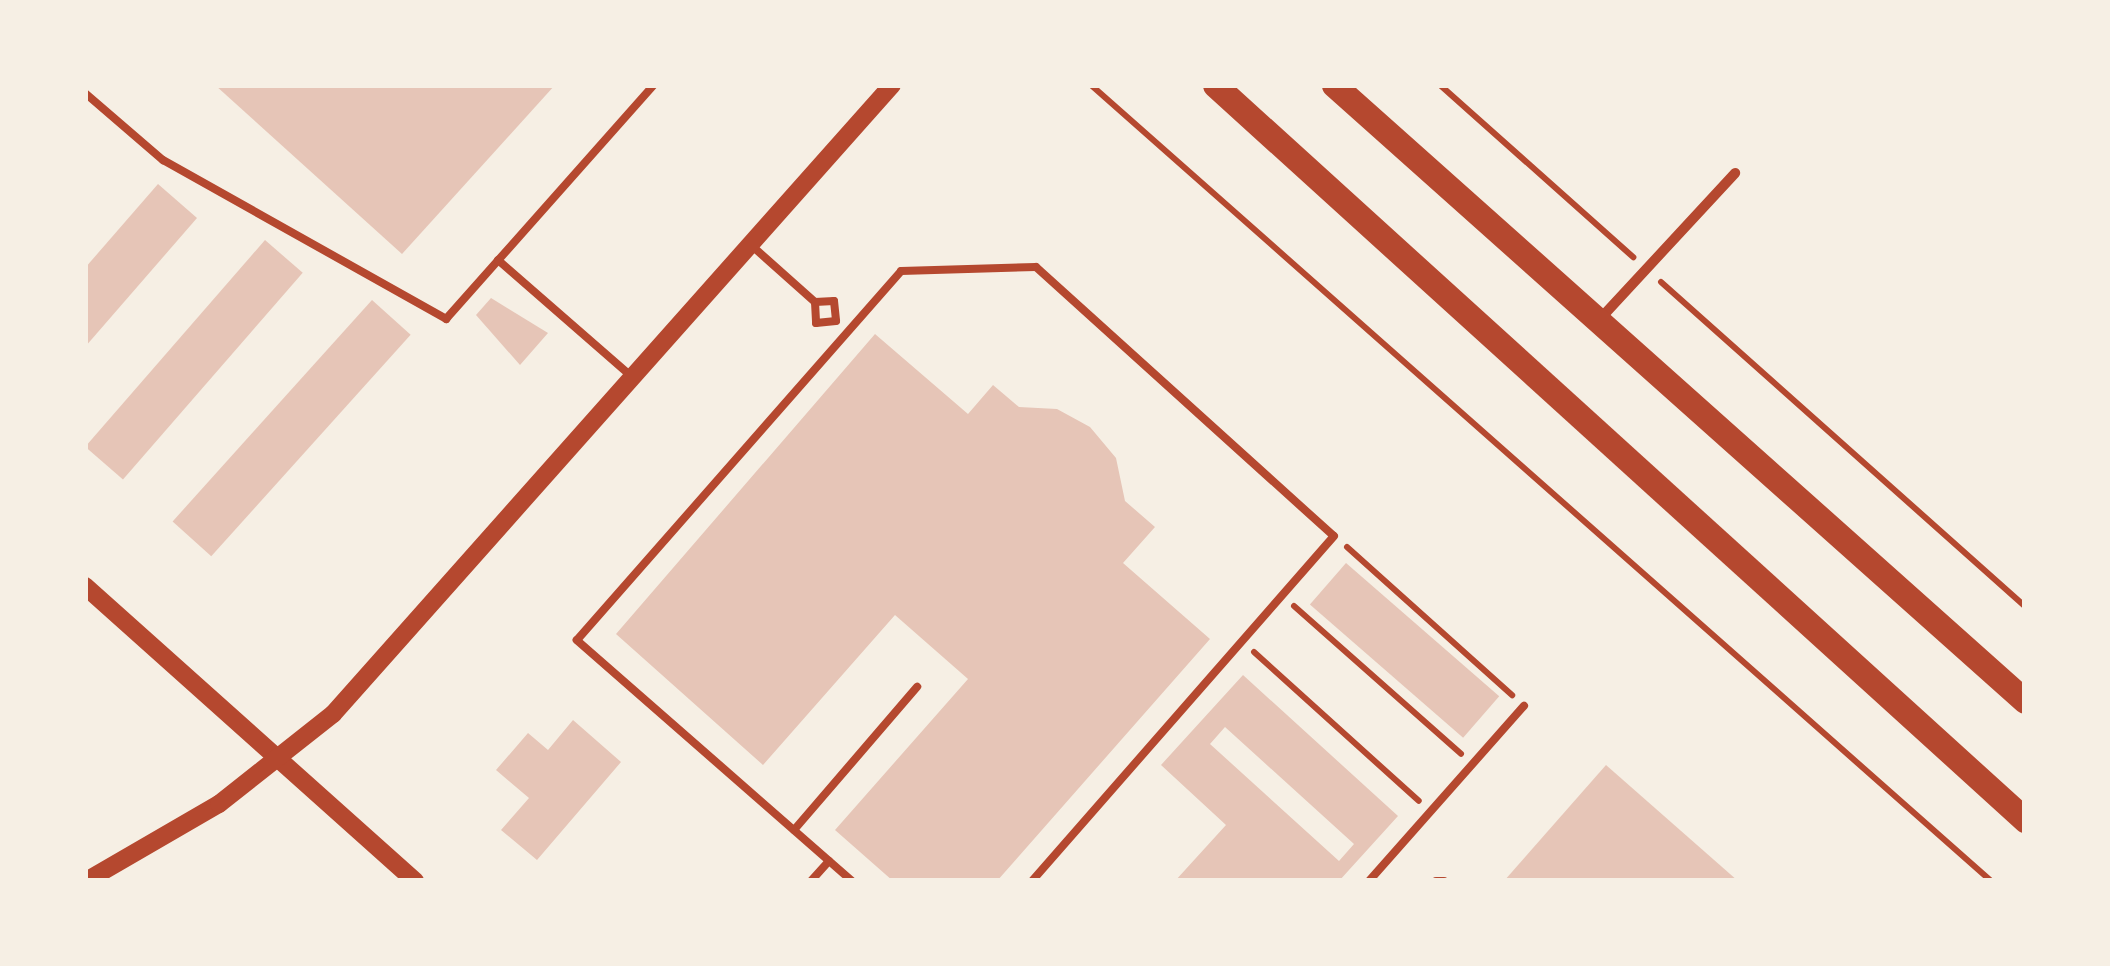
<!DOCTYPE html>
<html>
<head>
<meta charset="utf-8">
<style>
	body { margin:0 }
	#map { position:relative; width:2110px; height:966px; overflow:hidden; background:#f6efe4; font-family:"Golos Text",sans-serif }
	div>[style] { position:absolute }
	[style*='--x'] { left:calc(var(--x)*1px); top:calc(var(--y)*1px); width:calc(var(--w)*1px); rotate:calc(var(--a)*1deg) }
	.building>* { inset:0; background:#e6c5b7; transform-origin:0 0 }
	.path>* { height:6px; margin:-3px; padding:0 3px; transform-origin:3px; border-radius:3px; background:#b5482f }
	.service>* { height:8px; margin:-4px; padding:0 4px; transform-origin:4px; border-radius:4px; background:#b5482f }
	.minor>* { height:10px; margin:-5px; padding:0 5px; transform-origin:5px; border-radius:5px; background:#b5482f }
	.tertiary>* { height:18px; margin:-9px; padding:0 9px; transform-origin:9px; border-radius:9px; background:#b5482f }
	.primary>* { height:25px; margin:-12.5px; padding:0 12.5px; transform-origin:12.5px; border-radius:12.5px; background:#b5482f }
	span { translate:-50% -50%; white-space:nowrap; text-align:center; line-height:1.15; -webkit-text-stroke:10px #f6efe4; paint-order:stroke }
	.frame { position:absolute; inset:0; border:88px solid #f6efe4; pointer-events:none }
</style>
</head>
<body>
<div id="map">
	<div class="building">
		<i style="clip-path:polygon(215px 85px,555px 85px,402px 254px)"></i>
		<i style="clip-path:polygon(158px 184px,197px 218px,85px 347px,85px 268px)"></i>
		<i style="left:265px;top:240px;width:50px;height:274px;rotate:41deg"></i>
		<i style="clip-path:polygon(491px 298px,548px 333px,520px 365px,476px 315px)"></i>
		<i style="left:372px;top:300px;width:52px;height:298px;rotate:42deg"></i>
		<i style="clip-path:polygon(875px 334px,968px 414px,993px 385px,1019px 407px,1057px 409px,1090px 427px,1116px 458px,1125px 501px,1155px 527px,1123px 563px,1210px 639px,997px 881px,893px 881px,835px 830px,968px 679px,895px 615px,763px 765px,616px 634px)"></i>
		<i style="left:1346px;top:563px;width:203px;height:55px;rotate:41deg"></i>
		<i style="clip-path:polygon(evenodd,1243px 675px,1398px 816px,1339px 881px,1175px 881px,1226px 825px,1161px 765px,1243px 675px,1225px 727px,1354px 844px,1339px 861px,1210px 744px,1225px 727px)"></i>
		<i style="clip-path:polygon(573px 720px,621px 762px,537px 860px,501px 830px,529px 798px,496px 770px,528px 733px,548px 750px)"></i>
		<i style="clip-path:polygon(1606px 765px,1738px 881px,1504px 881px)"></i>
	</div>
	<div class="path">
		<i style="--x:1091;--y:85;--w:1202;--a:41.49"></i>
		<i style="--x:1440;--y:85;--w:259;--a:41.7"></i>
		<i style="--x:1661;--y:282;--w:487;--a:41.7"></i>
		<i style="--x:1347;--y:547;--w:222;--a:41.9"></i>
		<i style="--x:1294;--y:606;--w:223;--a:41.5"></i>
		<i style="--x:1254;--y:652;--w:222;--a:42.1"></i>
	</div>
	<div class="service">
		<i style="--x:85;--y:93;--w:103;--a:40.7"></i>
		<i style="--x:163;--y:160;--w:325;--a:29.3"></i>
		<i style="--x:446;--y:319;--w:313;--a:-48.4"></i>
		<i style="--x:751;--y:245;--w:86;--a:41.7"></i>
		<i style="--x:498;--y:260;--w:175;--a:41.1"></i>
		<i style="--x:815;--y:302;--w:21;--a:87"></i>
		<i style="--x:816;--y:323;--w:20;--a:-6"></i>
		<i style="--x:815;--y:302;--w:19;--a:-3"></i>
		<i style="--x:834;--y:301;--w:20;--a:84"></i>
		<i style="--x:794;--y:830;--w:189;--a:-49.3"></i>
		<i style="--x:811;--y:881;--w:27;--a:-48"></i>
		<i style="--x:852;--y:881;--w:366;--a:-138.8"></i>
		<i style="--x:577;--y:640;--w:491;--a:-48.7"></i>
		<i style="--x:901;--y:271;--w:135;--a:-1.7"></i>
		<i style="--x:1036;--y:267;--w:401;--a:42.1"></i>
		<i style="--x:1334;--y:536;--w:459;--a:131.2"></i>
		<i style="--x:1369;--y:881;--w:234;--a:-48.5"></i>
		<i style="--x:1436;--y:881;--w:8;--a:0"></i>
	</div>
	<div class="minor">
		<i style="--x:1600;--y:319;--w:199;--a:-47.2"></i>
	</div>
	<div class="tertiary">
		<i style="--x:85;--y:586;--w:443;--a:41.8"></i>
		<i style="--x:86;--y:881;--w:154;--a:-30.1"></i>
		<i style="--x:219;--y:804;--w:145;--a:-38.3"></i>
		<i style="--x:333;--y:714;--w:841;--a:-48.37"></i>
	</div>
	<div class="primary">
		<i style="--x:1215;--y:85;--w:1094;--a:42.22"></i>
		<i style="--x:1334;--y:85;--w:926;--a:41.72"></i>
	</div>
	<div class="frame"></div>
</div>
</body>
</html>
